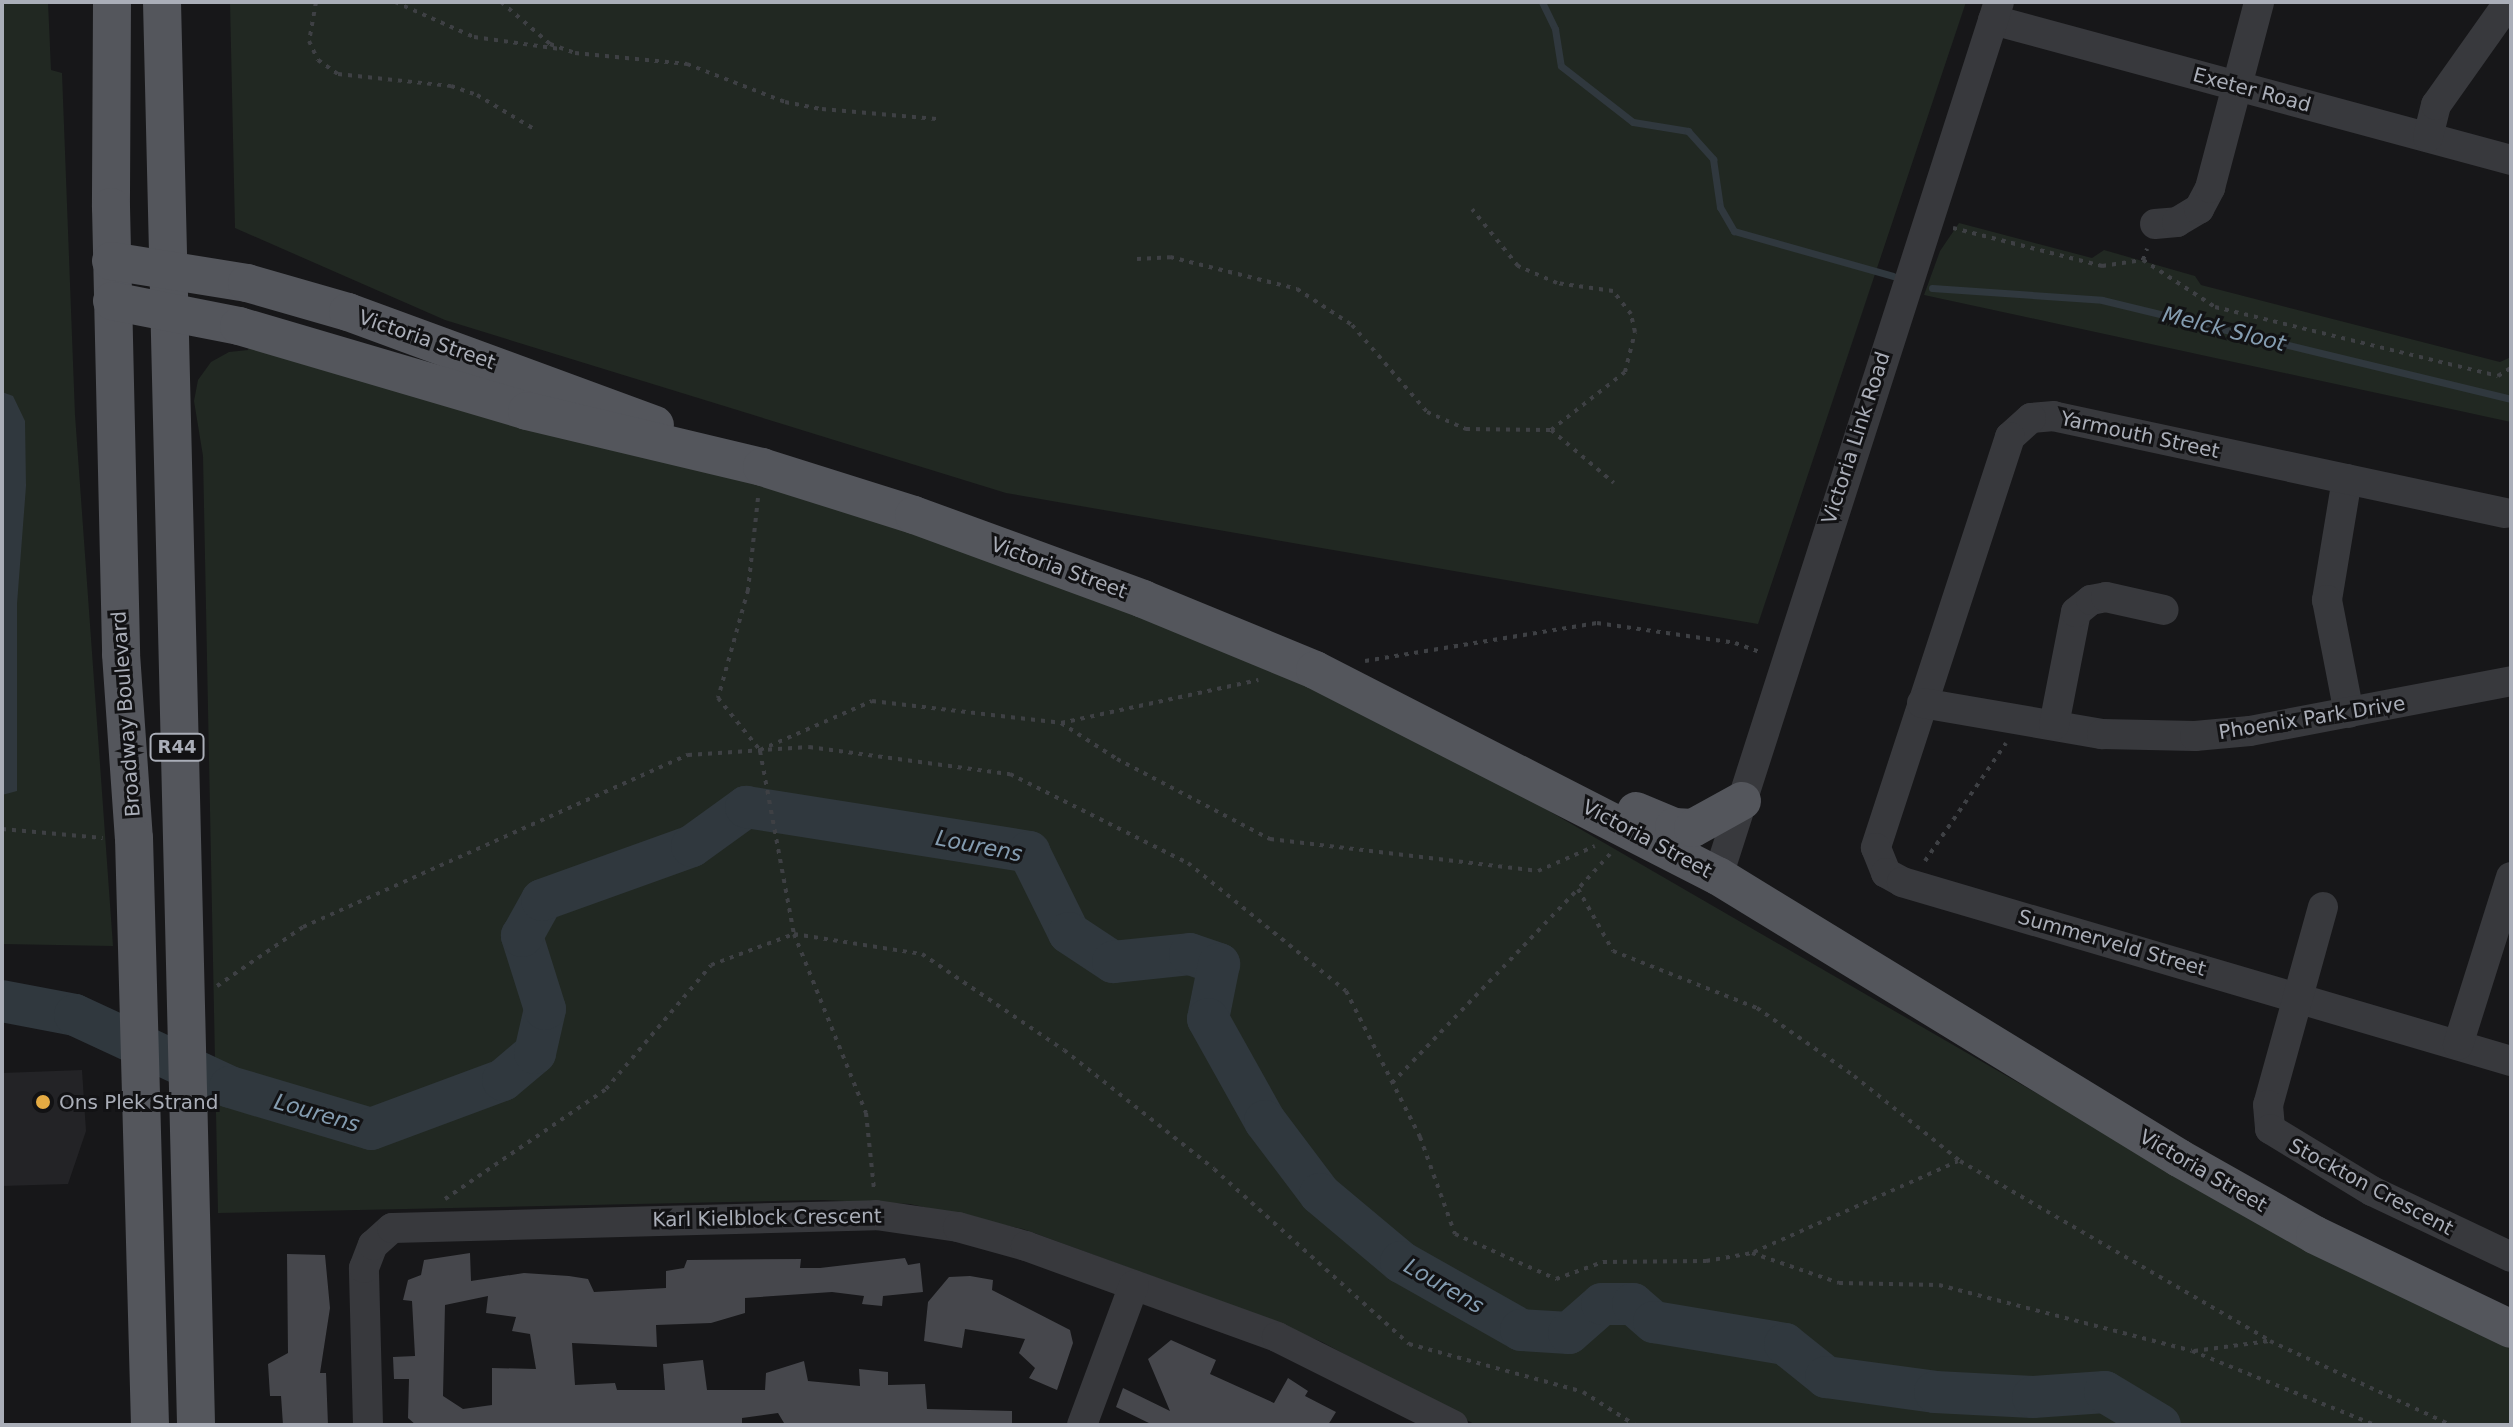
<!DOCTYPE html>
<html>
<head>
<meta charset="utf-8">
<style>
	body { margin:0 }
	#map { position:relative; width:2513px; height:1427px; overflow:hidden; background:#171719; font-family:"DejaVu Sans",sans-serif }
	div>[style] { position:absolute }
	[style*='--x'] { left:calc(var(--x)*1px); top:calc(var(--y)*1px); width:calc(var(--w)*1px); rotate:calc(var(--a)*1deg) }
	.built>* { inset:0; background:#232326 }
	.green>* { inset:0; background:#212822 }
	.water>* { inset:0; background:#30383e }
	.stream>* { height:7px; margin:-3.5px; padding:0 3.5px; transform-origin:3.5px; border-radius:3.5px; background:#30383e }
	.river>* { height:42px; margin:-21px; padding:0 21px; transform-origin:21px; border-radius:21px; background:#30383e }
	.building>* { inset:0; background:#46474c }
	.path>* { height:4px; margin-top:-2px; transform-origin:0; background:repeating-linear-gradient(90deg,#3e4044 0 4px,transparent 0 10px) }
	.minor>* { height:30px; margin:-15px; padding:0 15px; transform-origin:15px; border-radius:15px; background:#38393d }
	.major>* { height:38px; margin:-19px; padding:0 19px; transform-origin:19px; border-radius:19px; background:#54565c }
	.dots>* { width:22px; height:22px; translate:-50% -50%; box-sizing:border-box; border:4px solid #121214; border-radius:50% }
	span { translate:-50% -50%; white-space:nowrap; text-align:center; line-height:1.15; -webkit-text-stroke:6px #121214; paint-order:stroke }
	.shield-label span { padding:2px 6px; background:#121214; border:2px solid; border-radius:6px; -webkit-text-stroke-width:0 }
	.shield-label { font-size:18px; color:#aaaeb8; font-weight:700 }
	.street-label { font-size:20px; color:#aaaeb8 }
	.poi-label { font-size:20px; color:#aaaeb8 }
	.left { translate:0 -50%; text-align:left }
	.water-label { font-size:22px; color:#849cb0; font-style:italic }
	.frame { position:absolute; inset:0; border:4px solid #aaaeb8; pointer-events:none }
</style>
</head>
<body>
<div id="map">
	<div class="built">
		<i style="clip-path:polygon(82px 1070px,86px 1131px,68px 1184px,2px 1186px,2px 1073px)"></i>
	</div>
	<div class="green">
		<i style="clip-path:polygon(2px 2px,48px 2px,51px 70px,62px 73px,75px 415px,113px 946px,2px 944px)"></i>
		<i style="clip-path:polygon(230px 2px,1966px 2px,1758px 624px,1006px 493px,445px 320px,235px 228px)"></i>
		<i style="clip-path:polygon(1959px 223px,2092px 258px,2104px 250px,2195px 276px,2201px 285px,2500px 362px,2511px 357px,2511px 422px,1924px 295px,1940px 251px)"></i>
		<i style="clip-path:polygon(250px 344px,640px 446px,939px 537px,1231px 649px,1409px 730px,2209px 1193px,2511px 1345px,2511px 1425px,1476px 1425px,1322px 1342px,1231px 1305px,1023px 1229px,910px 1204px,823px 1200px,218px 1213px,203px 456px,194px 401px,198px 380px,211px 362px,229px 352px,248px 350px)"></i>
	</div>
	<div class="water">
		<i style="clip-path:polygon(2px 392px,13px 396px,25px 421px,26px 486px,17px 604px,17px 791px,2px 795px)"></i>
	</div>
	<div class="stream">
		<i style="--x:1542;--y:2;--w:30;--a:64"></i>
		<i style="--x:1555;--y:29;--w:37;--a:81"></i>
		<i style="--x:1561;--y:66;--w:91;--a:37.9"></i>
		<i style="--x:1633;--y:122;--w:56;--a:9.3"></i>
		<i style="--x:1688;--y:131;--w:38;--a:48"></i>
		<i style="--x:1713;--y:159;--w:49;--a:81.7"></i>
		<i style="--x:1720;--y:207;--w:28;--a:60"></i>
		<i style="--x:1734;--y:231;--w:165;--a:15.8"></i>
		<i style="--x:1932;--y:288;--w:170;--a:4"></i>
		<i style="--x:2102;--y:300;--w:421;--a:13.6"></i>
	</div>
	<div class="river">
		<i style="--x:2;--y:1001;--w:74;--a:10.9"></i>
		<i style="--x:75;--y:1015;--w:171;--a:24.9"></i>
		<i style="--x:230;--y:1087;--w:147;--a:16.6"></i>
		<i style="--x:371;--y:1129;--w:141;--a:-20.4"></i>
		<i style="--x:503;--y:1080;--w:42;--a:-40.2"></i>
		<i style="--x:535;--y:1053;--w:45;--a:-77.2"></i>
		<i style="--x:545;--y:1009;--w:77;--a:-107.5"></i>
		<i style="--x:522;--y:936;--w:41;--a:-60.9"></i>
		<i style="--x:542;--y:900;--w:159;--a:-19.8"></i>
		<i style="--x:692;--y:846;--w:67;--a:-35.8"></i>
		<i style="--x:746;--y:807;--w:287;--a:9"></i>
		<i style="--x:1029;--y:852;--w:90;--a:63.7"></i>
		<i style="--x:1069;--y:933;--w:53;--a:33.4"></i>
		<i style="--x:1113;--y:962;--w:77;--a:-5.9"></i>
		<i style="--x:1190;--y:954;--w:31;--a:19"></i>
		<i style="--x:1219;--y:964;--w:56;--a:101.3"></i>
		<i style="--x:1208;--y:1019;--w:117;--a:60.8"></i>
		<i style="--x:1265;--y:1121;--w:91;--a:53"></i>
		<i style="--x:1320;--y:1194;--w:106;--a:40"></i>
		<i style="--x:1401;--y:1262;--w:138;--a:29.5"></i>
		<i style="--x:1521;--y:1330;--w:48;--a:3.6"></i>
		<i style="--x:1569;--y:1333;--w:44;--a:-41.3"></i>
		<i style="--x:1602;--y:1304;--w:31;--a:0"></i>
		<i style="--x:1633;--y:1304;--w:28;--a:41"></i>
		<i style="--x:1654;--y:1322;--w:133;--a:9.5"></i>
		<i style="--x:1785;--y:1344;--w:53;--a:38.8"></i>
		<i style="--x:1826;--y:1377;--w:110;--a:7.8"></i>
		<i style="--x:1935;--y:1392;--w:98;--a:2.9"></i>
		<i style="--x:2033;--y:1397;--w:72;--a:-4"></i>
		<i style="--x:2105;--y:1392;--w:64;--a:31"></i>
	</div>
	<div class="building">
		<i style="clip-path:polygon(evenodd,470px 1253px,471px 1281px,524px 1273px,569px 1276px,588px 1279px,594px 1292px,666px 1288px,666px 1271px,684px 1268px,687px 1260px,801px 1259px,800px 1268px,820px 1268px,905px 1258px,908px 1265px,920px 1263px,923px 1292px,883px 1296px,882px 1306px,862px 1304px,864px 1296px,832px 1292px,745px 1298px,745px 1313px,711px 1323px,656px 1325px,657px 1347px,572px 1343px,575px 1385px,615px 1383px,617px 1390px,665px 1390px,663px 1364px,703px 1360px,707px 1390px,765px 1390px,766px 1373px,804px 1361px,808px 1381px,860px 1386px,859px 1369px,888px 1372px,888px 1385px,925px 1384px,927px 1409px,1012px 1411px,1012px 1425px,784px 1423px,778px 1413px,742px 1418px,742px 1425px,416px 1425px,408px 1418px,409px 1379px,394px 1379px,393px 1357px,415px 1356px,412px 1301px,403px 1300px,408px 1280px,421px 1275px,424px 1260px,470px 1253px,488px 1296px,486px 1313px,516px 1317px,512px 1331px,530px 1334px,536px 1369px,492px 1368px,492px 1405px,463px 1409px,443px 1396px,445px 1305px,488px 1296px)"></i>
		<i style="clip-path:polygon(287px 1254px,325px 1255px,330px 1308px,320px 1373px,326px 1373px,328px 1425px,283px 1425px,281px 1396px,270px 1396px,268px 1364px,288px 1353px)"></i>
		<i style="clip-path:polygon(970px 1276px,993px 1280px,992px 1290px,1070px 1330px,1073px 1343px,1057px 1390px,1029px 1378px,1035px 1368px,1019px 1353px,1025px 1339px,965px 1329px,962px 1348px,924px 1341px,928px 1302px,949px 1277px)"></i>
		<i style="clip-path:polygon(1171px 1340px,1216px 1360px,1210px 1374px,1274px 1403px,1288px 1378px,1308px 1391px,1305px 1396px,1336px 1412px,1328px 1425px,1153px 1425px,1116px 1407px,1123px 1388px,1170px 1411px,1148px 1359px)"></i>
	</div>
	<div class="path">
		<i style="--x:316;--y:2;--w:40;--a:100"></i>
		<i style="--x:309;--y:41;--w:21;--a:65"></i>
		<i style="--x:318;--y:60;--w:24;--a:35"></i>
		<i style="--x:338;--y:74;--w:114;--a:6.1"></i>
		<i style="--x:451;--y:86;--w:28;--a:19"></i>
		<i style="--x:477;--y:95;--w:66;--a:30.8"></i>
		<i style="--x:395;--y:2;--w:86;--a:23.9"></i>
		<i style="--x:474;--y:37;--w:87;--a:7.9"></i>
		<i style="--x:501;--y:2;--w:65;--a:40.6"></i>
		<i style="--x:550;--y:44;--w:27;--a:20"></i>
		<i style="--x:575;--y:53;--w:113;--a:5.6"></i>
		<i style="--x:687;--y:64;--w:105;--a:21.2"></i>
		<i style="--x:785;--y:102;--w:38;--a:11"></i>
		<i style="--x:822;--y:109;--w:115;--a:5"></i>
		<i style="--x:1953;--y:228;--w:154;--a:14.3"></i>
		<i style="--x:2102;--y:266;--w:41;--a:-8.3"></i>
		<i style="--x:2143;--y:260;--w:12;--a:-70"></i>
		<i style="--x:1137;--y:259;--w:33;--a:-3"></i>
		<i style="--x:1170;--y:257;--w:131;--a:14.1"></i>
		<i style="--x:1297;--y:289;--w:66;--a:33.2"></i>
		<i style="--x:1352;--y:325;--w:115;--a:49.2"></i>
		<i style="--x:1427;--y:412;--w:43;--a:23.6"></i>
		<i style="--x:1466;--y:429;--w:85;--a:0.7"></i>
		<i style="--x:1551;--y:430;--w:94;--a:-38.1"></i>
		<i style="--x:1625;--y:372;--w:41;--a:-76"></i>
		<i style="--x:1635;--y:332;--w:18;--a:-103"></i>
		<i style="--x:1631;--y:314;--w:29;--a:-128"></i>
		<i style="--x:1613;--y:291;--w:57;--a:-171.9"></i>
		<i style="--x:1557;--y:283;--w:43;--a:-156.4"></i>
		<i style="--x:1518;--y:266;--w:73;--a:-128.9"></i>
		<i style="--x:2143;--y:260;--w:86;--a:33.1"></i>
		<i style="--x:2215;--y:307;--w:291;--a:13.7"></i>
		<i style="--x:2498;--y:376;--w:15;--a:-32"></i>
		<i style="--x:1551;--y:430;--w:82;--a:40.1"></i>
		<i style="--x:758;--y:498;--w:93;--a:96.2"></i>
		<i style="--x:748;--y:590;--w:112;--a:105.5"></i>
		<i style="--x:718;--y:698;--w:67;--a:51.1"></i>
		<i style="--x:760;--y:750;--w:122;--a:-23.6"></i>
		<i style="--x:872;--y:701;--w:190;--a:6.6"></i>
		<i style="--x:1061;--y:723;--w:67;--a:32.7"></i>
		<i style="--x:1117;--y:759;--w:173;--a:27.6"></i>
		<i style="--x:1270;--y:839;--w:270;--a:6.8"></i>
		<i style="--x:1538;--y:871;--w:62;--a:-23.7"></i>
		<i style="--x:1365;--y:661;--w:235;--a:-9.3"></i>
		<i style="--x:1597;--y:623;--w:139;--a:8.2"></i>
		<i style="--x:1735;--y:643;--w:29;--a:20"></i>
		<i style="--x:1061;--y:723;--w:202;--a:-12.3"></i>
		<i style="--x:760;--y:751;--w:186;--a:79.5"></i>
		<i style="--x:794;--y:934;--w:193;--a:68.1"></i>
		<i style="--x:866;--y:1113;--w:76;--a:84"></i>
		<i style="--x:2;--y:829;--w:101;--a:5.1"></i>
		<i style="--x:1610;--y:854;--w:47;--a:132.4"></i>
		<i style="--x:1578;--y:889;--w:71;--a:60.6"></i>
		<i style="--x:1613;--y:951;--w:155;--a:21.6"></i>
		<i style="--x:1757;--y:1008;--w:118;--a:35"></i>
		<i style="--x:1854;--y:1076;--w:136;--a:38.7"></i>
		<i style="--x:1960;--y:1161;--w:358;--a:30.1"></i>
		<i style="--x:2270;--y:1341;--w:200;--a:24.9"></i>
		<i style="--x:1925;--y:861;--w:143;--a:-55.5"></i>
		<i style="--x:217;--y:986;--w:104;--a:-34.5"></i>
		<i style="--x:303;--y:927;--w:422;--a:-24.1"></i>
		<i style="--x:688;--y:755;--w:121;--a:-3.8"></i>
		<i style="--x:809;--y:747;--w:203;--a:7.7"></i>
		<i style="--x:1010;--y:774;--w:199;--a:26.6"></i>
		<i style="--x:1188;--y:863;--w:203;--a:39"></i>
		<i style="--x:1346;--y:991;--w:164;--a:63.1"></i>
		<i style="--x:1420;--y:1137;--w:103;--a:70.2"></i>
		<i style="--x:1455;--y:1234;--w:111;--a:24"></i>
		<i style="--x:1556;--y:1279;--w:50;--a:-19.9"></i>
		<i style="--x:1603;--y:1262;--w:103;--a:-0.6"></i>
		<i style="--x:1706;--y:1261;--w:47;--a:-9.9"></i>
		<i style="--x:1752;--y:1253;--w:92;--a:19"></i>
		<i style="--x:1839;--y:1283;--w:100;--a:1.1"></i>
		<i style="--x:1939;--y:1285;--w:261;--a:14.6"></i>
		<i style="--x:2192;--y:1351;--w:197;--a:22"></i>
		<i style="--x:1392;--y:1083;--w:269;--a:-46.2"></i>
		<i style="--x:445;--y:1199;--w:195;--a:-34.3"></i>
		<i style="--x:606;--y:1089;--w:162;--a:-49.7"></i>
		<i style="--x:711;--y:965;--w:89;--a:-20.5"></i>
		<i style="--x:794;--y:934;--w:130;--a:8.9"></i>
		<i style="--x:922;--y:954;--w:171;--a:34.1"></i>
		<i style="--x:1064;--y:1050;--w:191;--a:38.4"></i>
		<i style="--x:1214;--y:1169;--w:262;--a:41.9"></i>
		<i style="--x:1409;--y:1344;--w:180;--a:15.4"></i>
		<i style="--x:1583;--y:1392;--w:62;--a:32.4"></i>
		<i style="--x:1754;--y:1252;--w:223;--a:-24"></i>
		<i style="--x:2194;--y:1351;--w:76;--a:-7.6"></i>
	</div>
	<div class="minor">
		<i style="--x:1993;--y:20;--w:537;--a:15.12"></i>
		<i style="--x:2428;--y:137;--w:33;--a:-76"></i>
		<i style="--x:2436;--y:105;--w:126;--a:-54.7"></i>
		<i style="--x:2155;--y:224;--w:22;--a:-5"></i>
		<i style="--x:2177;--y:222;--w:26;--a:-31"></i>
		<i style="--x:2199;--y:209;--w:24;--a:-62"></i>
		<i style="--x:2210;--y:188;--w:192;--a:-75.2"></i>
		<i style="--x:2347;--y:479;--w:123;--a:99.4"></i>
		<i style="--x:2327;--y:600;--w:115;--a:79"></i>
		<i style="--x:2505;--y:513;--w:461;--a:-167.9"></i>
		<i style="--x:2054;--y:416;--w:23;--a:175"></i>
		<i style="--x:2031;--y:418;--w:28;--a:138"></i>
		<i style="--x:2010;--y:437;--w:432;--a:108.1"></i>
		<i style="--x:1876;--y:848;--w:27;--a:68"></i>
		<i style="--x:1886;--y:873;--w:18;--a:29"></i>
		<i style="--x:1902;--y:882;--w:635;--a:16.38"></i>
		<i style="--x:1922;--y:703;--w:183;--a:9.8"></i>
		<i style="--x:2102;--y:734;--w:93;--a:1.2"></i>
		<i style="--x:2195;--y:736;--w:55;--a:-5.2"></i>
		<i style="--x:2250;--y:731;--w:266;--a:-10.8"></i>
		<i style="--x:2054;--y:725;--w:115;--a:-79"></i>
		<i style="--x:2076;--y:612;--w:19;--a:-39"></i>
		<i style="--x:2091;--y:600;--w:15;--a:-11"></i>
		<i style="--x:2106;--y:597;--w:59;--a:12.6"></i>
		<i style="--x:1718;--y:876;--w:918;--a:-72.18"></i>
		<i style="--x:2323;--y:907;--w:205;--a:105.5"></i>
		<i style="--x:2268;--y:1105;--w:24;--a:85"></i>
		<i style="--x:2270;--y:1129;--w:119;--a:31.3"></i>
		<i style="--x:2372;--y:1191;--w:154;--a:25.4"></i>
		<i style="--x:2458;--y:1045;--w:176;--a:-72.5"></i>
		<i style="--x:368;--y:1425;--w:157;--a:-91.5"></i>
		<i style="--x:364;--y:1268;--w:25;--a:-69"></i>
		<i style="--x:373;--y:1245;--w:25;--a:-42"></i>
		<i style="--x:392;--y:1228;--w:484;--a:-1.5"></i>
		<i style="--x:876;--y:1215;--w:83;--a:8.3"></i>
		<i style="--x:958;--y:1227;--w:71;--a:15.6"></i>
		<i style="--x:1026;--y:1246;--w:267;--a:19.9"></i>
		<i style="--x:1277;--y:1337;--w:197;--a:26.6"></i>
		<i style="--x:1082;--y:1425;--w:149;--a:-69.6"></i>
	</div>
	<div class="major">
		<i style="--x:112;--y:2;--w:205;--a:90.3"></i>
		<i style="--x:111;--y:207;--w:447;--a:88.7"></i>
		<i style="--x:121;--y:654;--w:184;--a:86"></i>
		<i style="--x:134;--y:838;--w:587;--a:88.44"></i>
		<i style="--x:162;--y:2;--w:1423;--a:88.63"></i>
		<i style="--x:111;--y:261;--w:138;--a:9.2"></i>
		<i style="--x:247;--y:283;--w:105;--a:16"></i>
		<i style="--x:348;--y:312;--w:327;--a:20.2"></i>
		<i style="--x:112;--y:301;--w:129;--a:11.1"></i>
		<i style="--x:239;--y:326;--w:300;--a:16.4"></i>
		<i style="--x:527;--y:411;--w:242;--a:13.4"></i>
		<i style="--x:762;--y:467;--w:159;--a:17.5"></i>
		<i style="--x:914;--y:515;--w:244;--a:20.1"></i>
		<i style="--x:1143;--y:599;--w:186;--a:22.4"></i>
		<i style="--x:1315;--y:670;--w:453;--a:27.1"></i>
		<i style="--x:1718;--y:876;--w:540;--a:31.45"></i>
		<i style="--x:2179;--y:1158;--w:156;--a:29.5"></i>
		<i style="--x:2315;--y:1235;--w:217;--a:25.6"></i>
		<i style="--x:1636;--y:811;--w:41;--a:22.8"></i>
		<i style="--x:1674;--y:827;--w:19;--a:3"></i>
		<i style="--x:1693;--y:828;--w:56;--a:-28.9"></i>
	</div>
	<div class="dots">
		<i style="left:43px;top:1102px;background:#e5ab43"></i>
	</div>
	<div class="shield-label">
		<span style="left:177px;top:747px">R44</span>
	</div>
	<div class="street-label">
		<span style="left:2252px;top:90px;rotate:15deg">Exeter Road</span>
		<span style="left:427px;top:340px;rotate:19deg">Victoria Street</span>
		<span style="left:2140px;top:435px;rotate:12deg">Yarmouth Street</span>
		<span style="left:1856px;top:438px;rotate:-72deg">Victoria Link Road</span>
		<span style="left:1059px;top:568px;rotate:20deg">Victoria Street</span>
		<span style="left:126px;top:714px;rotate:-94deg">Broadway Boulevard</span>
		<span style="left:2312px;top:718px;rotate:-9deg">Phoenix Park Drive</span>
		<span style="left:1647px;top:839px;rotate:28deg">Victoria Street</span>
		<span style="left:2112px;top:943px;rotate:16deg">Summerveld Street</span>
		<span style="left:2203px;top:1171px;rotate:30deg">Victoria Street</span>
		<span style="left:2371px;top:1187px;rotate:28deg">Stockton Crescent</span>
		<span style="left:767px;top:1218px;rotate:-1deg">Karl Kielblock Crescent</span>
	</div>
	<div class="poi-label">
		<span class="left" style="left:59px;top:1102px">Ons Plek Strand</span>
	</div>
	<div class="water-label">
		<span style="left:2224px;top:329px;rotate:14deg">Melck Sloot</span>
		<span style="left:979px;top:846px;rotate:11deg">Lourens</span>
		<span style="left:317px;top:1113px;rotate:16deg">Lourens</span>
		<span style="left:1444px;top:1286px;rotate:30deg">Lourens</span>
	</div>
	<div class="frame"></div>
</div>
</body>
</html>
